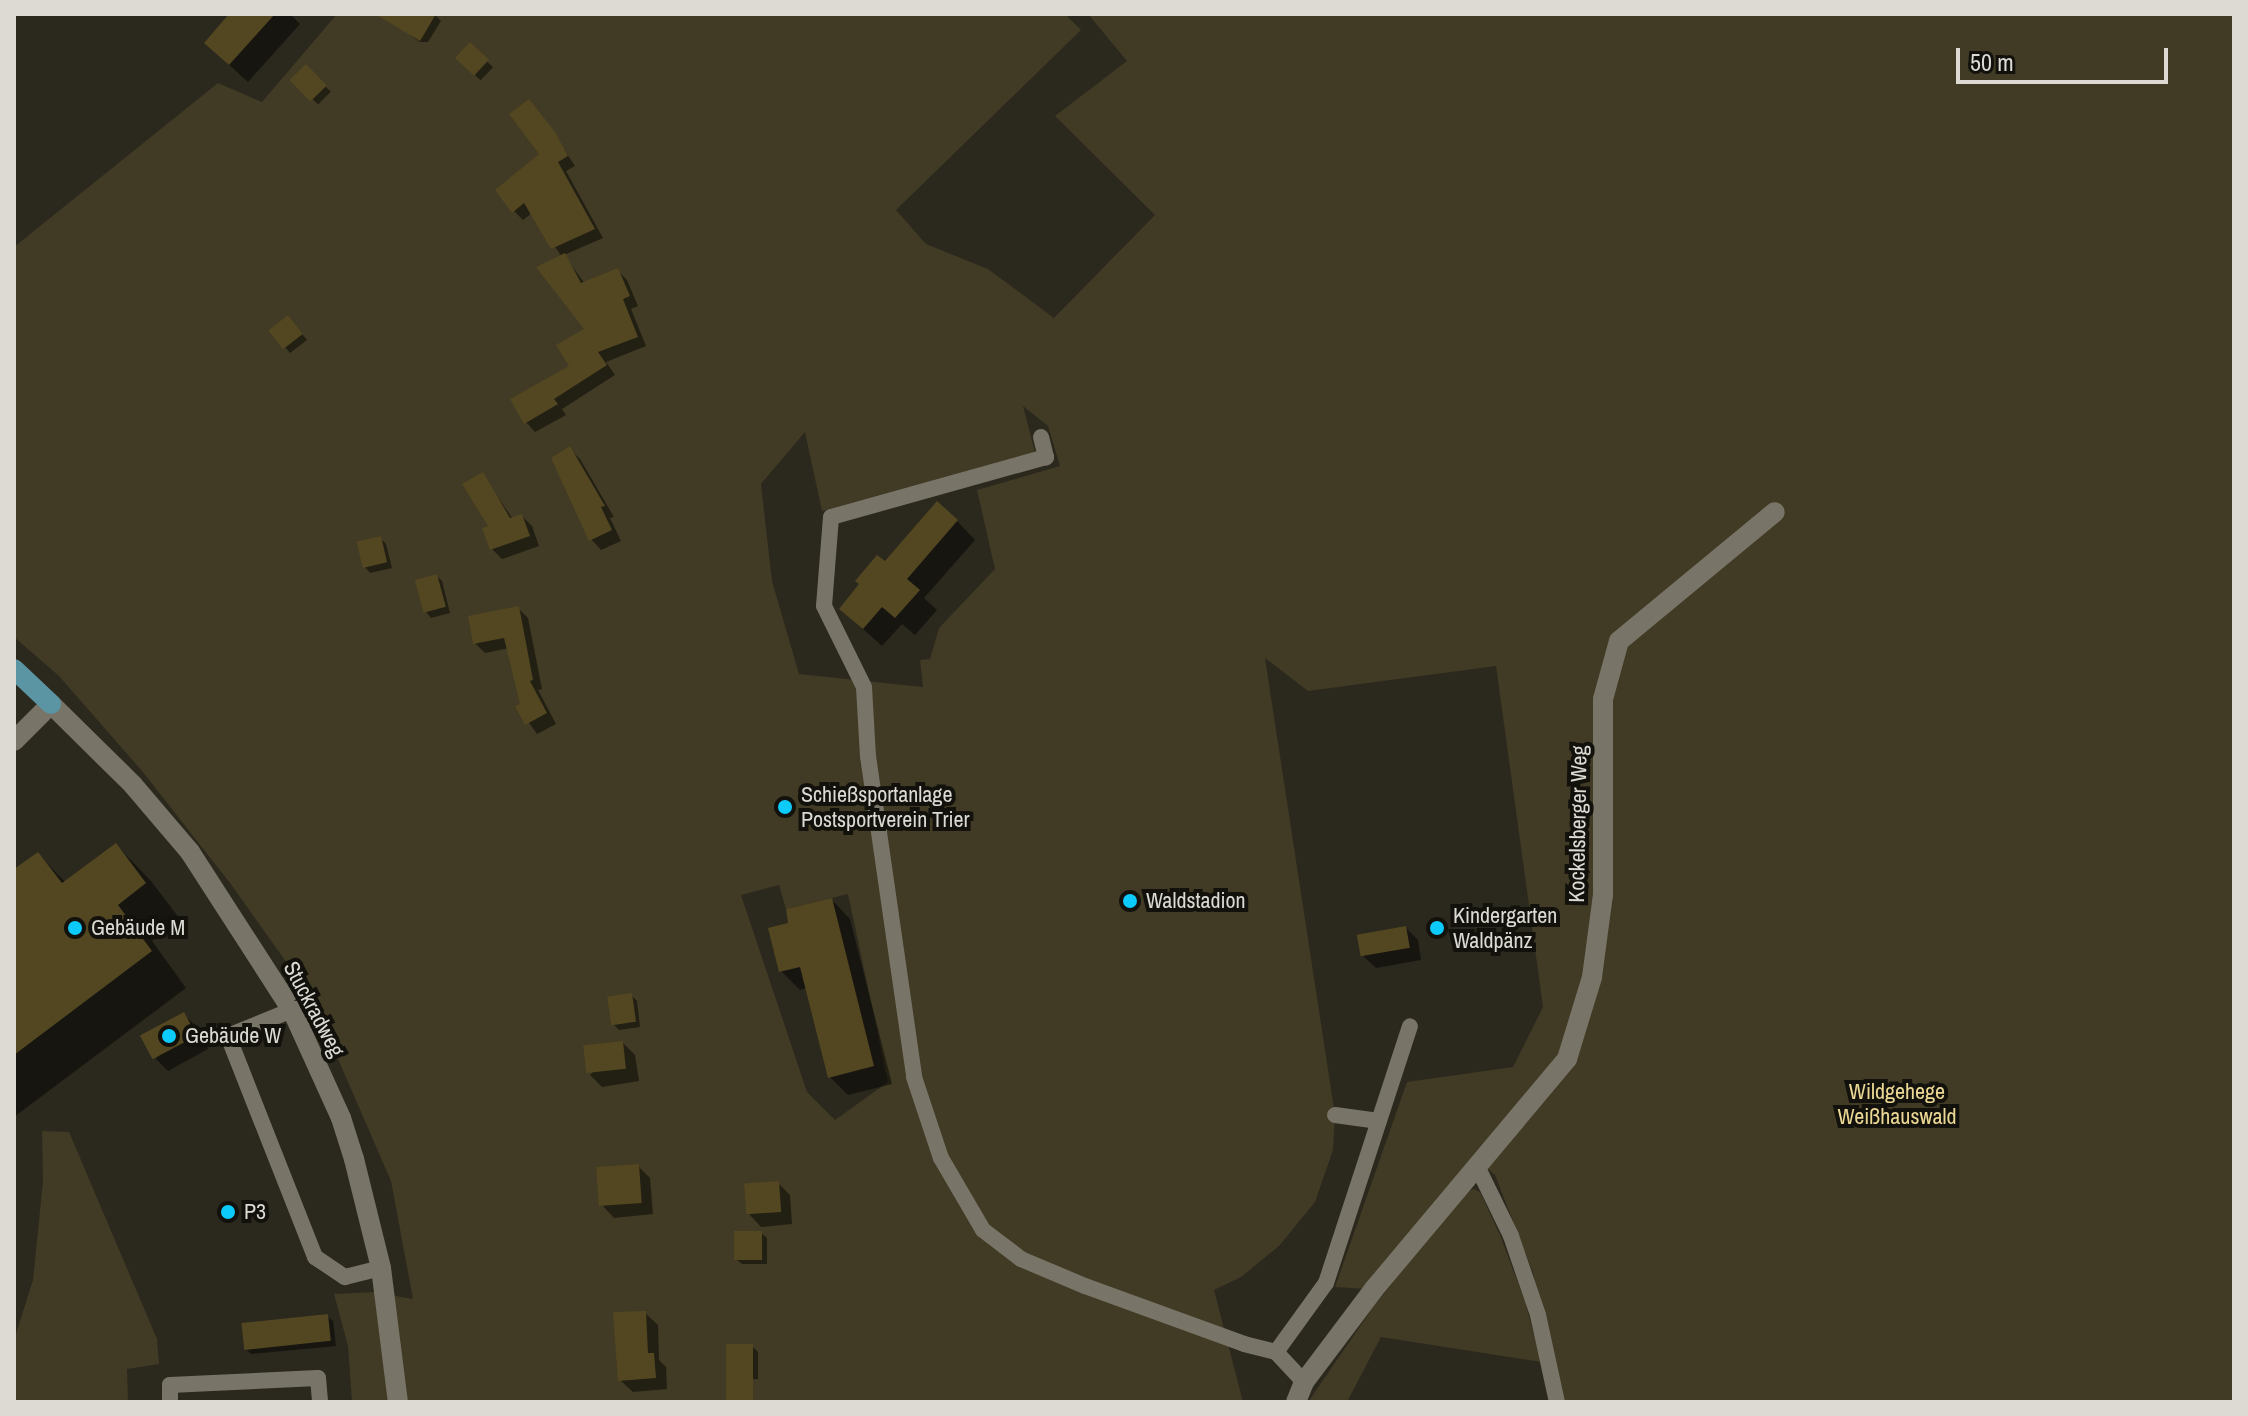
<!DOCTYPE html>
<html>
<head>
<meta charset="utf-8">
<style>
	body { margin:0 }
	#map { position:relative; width:2248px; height:1416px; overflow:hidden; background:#2b281d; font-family:"Archivo Narrow",sans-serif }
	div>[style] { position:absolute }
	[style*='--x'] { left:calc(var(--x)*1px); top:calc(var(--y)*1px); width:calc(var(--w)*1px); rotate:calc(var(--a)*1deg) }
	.green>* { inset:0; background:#413a24 }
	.shadow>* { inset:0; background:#0007; transform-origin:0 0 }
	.building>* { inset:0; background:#534721; transform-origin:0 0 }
	.lane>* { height:16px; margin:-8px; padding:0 8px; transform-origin:8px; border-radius:8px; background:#787568 }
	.street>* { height:20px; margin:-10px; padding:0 10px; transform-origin:10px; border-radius:10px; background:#787568 }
	.primary>* { height:20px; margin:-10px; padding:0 10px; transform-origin:10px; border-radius:10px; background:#5b94a3 }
	.dots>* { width:22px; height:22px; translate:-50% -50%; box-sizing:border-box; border:4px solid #12110c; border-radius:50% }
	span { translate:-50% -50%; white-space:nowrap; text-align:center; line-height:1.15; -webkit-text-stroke:8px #12110c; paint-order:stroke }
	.poi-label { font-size:22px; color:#dcdad3 }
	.left { translate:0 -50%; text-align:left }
	.street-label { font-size:22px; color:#dcdad3 }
	.park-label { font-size:22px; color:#ecd895 }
	.frame { position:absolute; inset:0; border:16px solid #dcdad3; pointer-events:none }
	.scale { position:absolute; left:1956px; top:48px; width:212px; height:36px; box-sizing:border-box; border:4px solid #dcdad3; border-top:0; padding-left:10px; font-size:24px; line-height:28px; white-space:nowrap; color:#dcdad3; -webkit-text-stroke:6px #12110c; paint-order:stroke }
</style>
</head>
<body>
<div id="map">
	<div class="green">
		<i style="clip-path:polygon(evenodd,337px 14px,1065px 14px,1081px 30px,896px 210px,926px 244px,988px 269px,1054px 318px,1155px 215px,1055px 116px,1127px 61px,1088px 14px,2234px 14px,2234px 1402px,1560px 1402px,1533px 1273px,1495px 1175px,1476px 1159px,1366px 1289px,1335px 1287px,1407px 1082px,1513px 1067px,1543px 1007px,1496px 666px,1308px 691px,1265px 658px,1335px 1115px,1333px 1150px,1315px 1202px,1279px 1246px,1241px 1277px,1214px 1290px,1243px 1402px,352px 1402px,348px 1346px,334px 1294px,374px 1292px,413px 1299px,391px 1181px,311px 997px,230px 883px,142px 771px,59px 676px,14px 637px,14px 247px,218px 83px,262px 102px,337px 14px,1023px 406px,1048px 426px,1060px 466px,977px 490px,995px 569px,939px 628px,930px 659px,920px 660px,923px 687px,799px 674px,772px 581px,761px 484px,805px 432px,822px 511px,1035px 452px,1023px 406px,337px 14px,779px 885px,786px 909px,848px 894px,888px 1082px,835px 1120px,807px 1092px,741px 895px,779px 885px)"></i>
		<i style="clip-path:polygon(42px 1131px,69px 1132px,157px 1339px,159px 1364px,127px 1369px,128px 1402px,14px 1402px,14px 1340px,33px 1280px,43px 1181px)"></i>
		<i style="clip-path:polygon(1474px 1189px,1480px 1192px,1500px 1235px,1525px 1301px,1541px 1362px,1381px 1337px,1347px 1402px,1308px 1402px,1374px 1306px,1463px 1193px)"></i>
	</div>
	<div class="shadow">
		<i style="clip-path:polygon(232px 14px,290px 14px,300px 24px,248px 82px,225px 61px)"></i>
		<i style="clip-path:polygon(406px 14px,434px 14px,441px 21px,428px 42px,420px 42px,399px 27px)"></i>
		<i style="left:470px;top:45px;width:32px;height:18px;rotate:44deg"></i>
		<i style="left:306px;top:67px;width:35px;height:18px;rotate:45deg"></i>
		<i style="clip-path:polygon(538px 111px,575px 166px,566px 171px,603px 238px,564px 255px,585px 284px,617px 270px,627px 280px,638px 306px,631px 309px,646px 346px,606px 362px,615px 375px,562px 409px,566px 415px,535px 432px,526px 422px,572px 366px,587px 330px,562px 257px,532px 213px,523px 220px,514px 211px,542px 154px)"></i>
		<i style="clip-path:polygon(294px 324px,307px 340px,290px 353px,285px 347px)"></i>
		<i style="clip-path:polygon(570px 449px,580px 459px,614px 517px,610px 518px,621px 541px,601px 550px,591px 539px)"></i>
		<i style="clip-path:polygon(482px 475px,513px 519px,522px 516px,532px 526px,539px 546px,502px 559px,492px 549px)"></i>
		<i style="clip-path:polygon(957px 521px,975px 540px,924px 598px,937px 610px,915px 635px,902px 624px,882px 646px,841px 609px,885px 564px)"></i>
		<i style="clip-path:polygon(381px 539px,386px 544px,392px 568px,370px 573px,365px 567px)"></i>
		<i style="clip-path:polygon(437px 576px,442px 581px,450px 613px,431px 618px,426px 612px)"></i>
		<i style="clip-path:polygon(518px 608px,528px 618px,542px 689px,538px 690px,556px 724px,537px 734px,518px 707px,522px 705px,509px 648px,485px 653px,475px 643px)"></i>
		<i style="clip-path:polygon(116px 845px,151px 881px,180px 919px,152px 941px,186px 988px,14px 1117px,14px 872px,38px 854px,66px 883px)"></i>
		<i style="clip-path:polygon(832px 900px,850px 919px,892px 1084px,848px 1095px,830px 1077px,807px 988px,800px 990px,781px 971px,791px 924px)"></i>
		<i style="clip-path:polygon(1406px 928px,1418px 940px,1421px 960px,1376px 968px,1363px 956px)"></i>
		<i style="clip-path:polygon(631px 995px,637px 1001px,640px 1027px,619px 1030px,613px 1024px)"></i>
		<i style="clip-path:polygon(183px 1014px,196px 1026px,208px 1049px,168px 1071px,156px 1059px)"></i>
		<i style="clip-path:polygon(623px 1043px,635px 1055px,639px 1081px,602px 1087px,590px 1075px)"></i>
		<i style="clip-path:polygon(638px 1166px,650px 1178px,653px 1214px,614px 1218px,602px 1205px)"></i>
		<i style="clip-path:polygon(778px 1183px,790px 1195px,792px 1224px,761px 1227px,749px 1214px)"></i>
		<i style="clip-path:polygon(761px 1233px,767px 1238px,767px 1264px,742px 1264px,736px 1259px)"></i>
		<i style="clip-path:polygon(645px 1313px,658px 1325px,659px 1360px,666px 1367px,667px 1389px,633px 1392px,620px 1380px)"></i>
		<i style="clip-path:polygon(327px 1316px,333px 1321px,336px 1346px,251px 1354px,245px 1348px)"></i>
		<i style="clip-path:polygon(752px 1346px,758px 1352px,758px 1379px,734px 1380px)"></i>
	</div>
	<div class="building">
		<i style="clip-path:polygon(229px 14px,275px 14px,229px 65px,204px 43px)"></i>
		<i style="clip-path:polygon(375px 14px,436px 14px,420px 41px)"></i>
		<i style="left:470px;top:42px;width:26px;height:22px;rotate:43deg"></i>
		<i style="left:306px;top:64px;width:30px;height:23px;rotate:46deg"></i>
		<i style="clip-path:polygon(529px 99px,555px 132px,568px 156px,558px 162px,595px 229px,551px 249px,524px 203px,512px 213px,495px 190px,539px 154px,509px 114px)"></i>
		<i style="clip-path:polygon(565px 253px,581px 283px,618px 268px,630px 296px,623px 299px,638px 337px,598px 352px,607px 365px,554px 399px,558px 404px,524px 424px,510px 399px,569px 366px,556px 345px,584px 329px,536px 267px)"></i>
		<i style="left:288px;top:315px;width:24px;height:25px;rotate:52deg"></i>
		<i style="clip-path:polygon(570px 446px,605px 506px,601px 507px,612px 530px,589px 541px,551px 458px)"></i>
		<i style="clip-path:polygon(483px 472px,510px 518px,522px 514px,530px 536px,490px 550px,482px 528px,488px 526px,462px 484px)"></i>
		<i style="clip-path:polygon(937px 501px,958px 520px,907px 579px,920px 590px,895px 618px,882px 607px,863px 629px,839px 609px,859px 584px,855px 581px,877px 555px,885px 561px)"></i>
		<i style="left:381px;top:536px;width:27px;height:25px;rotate:77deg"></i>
		<i style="left:437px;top:574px;width:34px;height:23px;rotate:75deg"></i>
		<i style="clip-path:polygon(519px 606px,533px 680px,530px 681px,547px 713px,525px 725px,515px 706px,520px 704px,504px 638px,473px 644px,468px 616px)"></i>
		<i style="clip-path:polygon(116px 843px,146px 883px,118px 905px,152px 951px,14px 1055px,14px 869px,38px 852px,62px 883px)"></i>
		<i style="clip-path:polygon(832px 898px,874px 1066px,828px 1078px,800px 967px,779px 972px,768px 928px,788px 923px,786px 909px)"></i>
		<i style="left:1406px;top:926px;width:22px;height:50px;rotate:80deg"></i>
		<i style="left:632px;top:993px;width:29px;height:25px;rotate:82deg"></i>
		<i style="left:184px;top:1012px;width:27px;height:50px;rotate:62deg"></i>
		<i style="left:623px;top:1041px;width:28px;height:40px;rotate:84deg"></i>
		<i style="left:639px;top:1164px;width:39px;height:43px;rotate:86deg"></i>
		<i style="left:779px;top:1181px;width:31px;height:35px;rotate:86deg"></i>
		<i style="left:734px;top:1231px;width:28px;height:29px"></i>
		<i style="clip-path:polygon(646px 1311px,648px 1353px,654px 1353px,656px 1378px,618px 1381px,613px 1312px)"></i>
		<i style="left:328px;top:1314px;width:27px;height:87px;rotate:84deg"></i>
		<i style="left:726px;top:1344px;width:27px;height:58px"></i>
	</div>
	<div class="lane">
		<i style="--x:1041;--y:437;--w:21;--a:76"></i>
		<i style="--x:1046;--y:457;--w:223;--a:164.4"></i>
		<i style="--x:831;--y:517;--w:89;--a:94.5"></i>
		<i style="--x:824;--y:606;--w:90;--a:63.7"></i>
		<i style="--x:864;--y:687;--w:69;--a:86.7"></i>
		<i style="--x:868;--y:756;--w:324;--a:81.8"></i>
		<i style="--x:914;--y:1077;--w:85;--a:71.6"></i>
		<i style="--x:941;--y:1158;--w:83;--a:59.7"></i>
		<i style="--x:983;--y:1230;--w:48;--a:37.3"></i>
		<i style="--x:1021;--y:1259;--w:69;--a:22.9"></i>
		<i style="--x:1085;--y:1286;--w:169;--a:20"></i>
		<i style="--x:1244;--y:1344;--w:33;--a:14"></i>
		<i style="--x:1276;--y:1352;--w:41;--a:47"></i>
		<i style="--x:292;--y:1010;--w:69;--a:157.9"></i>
		<i style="--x:228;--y:1036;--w:238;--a:68.5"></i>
		<i style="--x:315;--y:1257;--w:36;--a:34"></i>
		<i style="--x:345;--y:1277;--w:37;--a:-14"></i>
		<i style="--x:1335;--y:1115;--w:44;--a:7.8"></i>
		<i style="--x:1478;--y:1168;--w:76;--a:64.1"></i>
		<i style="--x:1511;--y:1236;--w:83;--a:71.1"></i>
		<i style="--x:1538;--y:1315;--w:89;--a:77.7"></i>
		<i style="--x:1276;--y:1352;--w:85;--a:-54.1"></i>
		<i style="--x:1326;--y:1283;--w:270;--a:-71.9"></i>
		<i style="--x:170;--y:1402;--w:17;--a:-90"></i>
		<i style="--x:170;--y:1385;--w:148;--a:-2.7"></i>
		<i style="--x:318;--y:1378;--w:24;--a:85"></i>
	</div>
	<div class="street">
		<i style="--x:14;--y:741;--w:52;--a:-45"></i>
		<i style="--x:51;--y:704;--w:115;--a:44.6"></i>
		<i style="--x:133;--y:785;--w:88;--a:49.6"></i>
		<i style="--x:190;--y:852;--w:188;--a:57.2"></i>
		<i style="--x:292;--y:1010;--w:119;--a:65.6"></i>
		<i style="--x:341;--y:1118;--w:43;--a:72.4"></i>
		<i style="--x:354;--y:1159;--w:112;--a:76.1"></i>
		<i style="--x:381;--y:1268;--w:135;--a:82.8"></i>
		<i style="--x:1296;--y:1402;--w:22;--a:-68"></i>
		<i style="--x:1304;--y:1382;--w:116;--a:-53"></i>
		<i style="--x:1374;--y:1289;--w:300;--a:-50"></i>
		<i style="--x:1567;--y:1059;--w:86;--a:-73"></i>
		<i style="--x:1592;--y:977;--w:83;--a:-82.4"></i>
		<i style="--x:1603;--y:895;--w:196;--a:-90"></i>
		<i style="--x:1603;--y:699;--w:60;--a:-74.6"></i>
		<i style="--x:1619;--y:641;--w:202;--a:-39.6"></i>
	</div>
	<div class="primary">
		<i style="--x:14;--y:669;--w:51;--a:43.4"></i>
	</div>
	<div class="dots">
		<i style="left:785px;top:807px;background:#0ccafa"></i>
		<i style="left:1130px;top:901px;background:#0ccafa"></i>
		<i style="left:75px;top:928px;background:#0ccafa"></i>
		<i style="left:1437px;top:928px;background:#0ccafa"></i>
		<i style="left:169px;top:1036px;background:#0ccafa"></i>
		<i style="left:228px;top:1212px;background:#0ccafa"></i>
	</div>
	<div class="poi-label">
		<span class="left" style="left:801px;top:807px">Schießsportanlage<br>Postsportverein Trier</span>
		<span class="left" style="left:1146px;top:901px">Waldstadion</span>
		<span class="left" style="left:1453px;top:928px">Kindergarten<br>Waldpänz</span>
		<span class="left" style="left:91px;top:928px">Gebäude M</span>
		<span class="left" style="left:185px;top:1036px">Gebäude W</span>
		<span class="left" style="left:244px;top:1212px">P3</span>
	</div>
	<div class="street-label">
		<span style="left:1578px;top:824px;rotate:-89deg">Kockelsberger Weg</span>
		<span style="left:314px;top:1009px;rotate:62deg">Stuckradweg</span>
	</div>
	<div class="park-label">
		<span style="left:1897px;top:1104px">Wildgehege<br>Weißhauswald</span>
	</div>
	<div class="frame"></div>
	<div class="scale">50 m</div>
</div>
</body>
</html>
